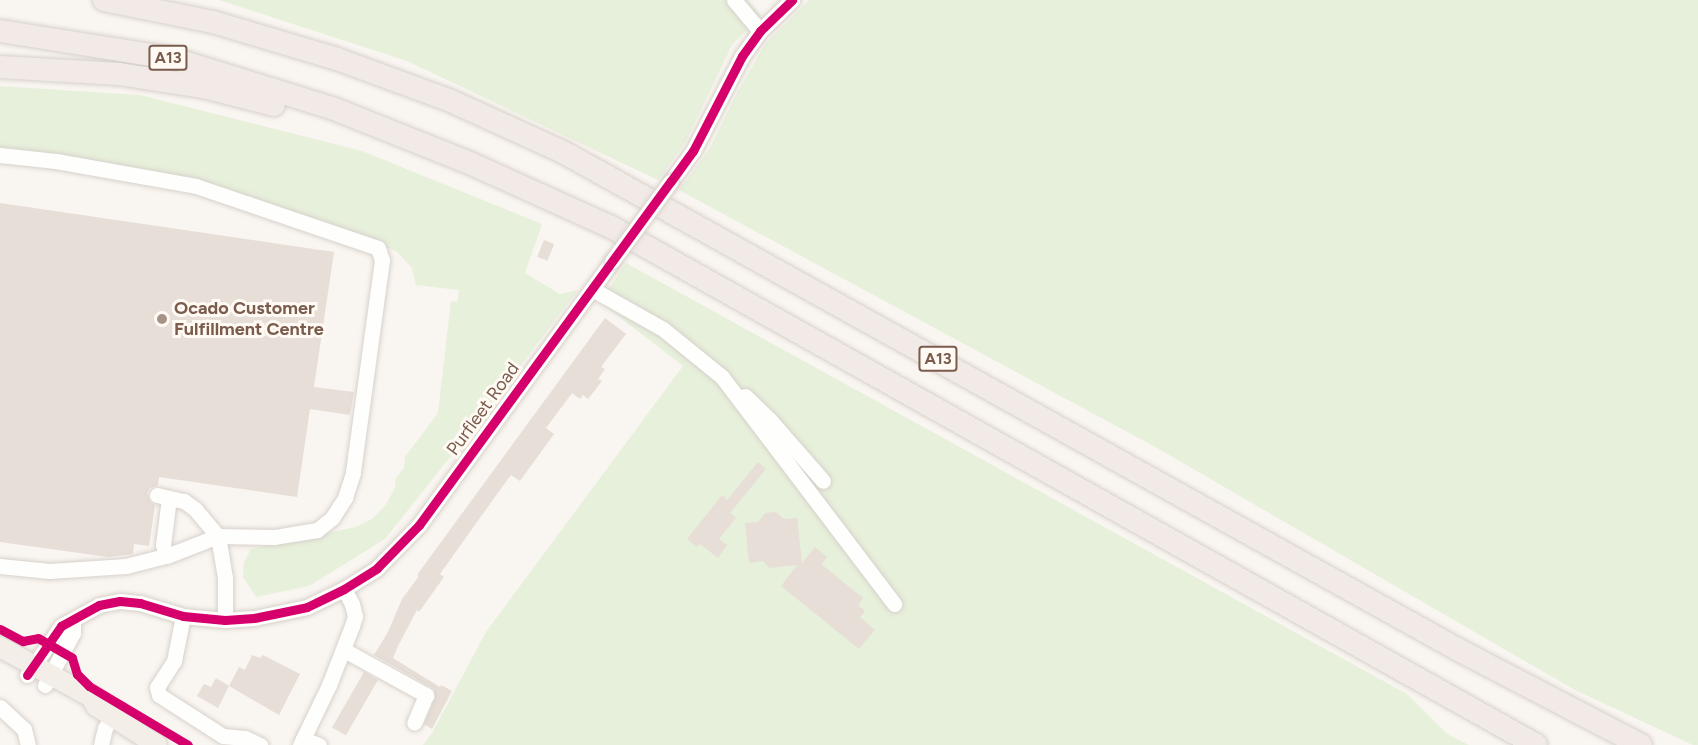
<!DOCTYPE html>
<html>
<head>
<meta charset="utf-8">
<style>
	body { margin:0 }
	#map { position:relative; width:1698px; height:745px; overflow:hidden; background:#f9f5f0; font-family:Figtree,sans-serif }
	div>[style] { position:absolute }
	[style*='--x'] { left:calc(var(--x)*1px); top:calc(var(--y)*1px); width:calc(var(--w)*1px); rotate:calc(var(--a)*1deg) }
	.green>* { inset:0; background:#e7f0db }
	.building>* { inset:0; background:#e6ded7; transform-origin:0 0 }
	.roads { filter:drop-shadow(0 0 2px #d7d1cb) drop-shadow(0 0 2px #d7d1cb) }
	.minor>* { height:15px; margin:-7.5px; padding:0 7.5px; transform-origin:7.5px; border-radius:7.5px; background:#fefefd }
	.major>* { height:20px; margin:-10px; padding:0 10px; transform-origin:10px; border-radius:10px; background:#f3eee8 }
	.highway>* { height:22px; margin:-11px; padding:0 11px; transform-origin:11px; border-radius:11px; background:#f2eae7 }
	.bridges { filter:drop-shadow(0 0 2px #d7d1cb) drop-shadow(0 0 2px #d7d1cb) }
	.minor-bridge>* { height:15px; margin:-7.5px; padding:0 7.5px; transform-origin:7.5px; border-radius:7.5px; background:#fefefd }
	.cycleway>* { height:9px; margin:-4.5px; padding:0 4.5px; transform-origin:4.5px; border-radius:4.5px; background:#d6006c }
	.dots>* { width:16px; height:16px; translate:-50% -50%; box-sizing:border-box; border:3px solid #fffaf3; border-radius:50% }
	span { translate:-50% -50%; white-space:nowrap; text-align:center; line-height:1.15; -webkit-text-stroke:6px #fffaf3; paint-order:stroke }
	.shield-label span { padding:2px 4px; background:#fffaf3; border:2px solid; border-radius:4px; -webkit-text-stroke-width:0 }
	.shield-label { font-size:16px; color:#7a5c4d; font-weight:700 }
	.poi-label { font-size:18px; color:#7a5c4d; font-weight:700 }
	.left { translate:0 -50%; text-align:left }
	.street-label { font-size:18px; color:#7a5c4d }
</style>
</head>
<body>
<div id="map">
	<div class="green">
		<i style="clip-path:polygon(219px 0,748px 0,761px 15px,732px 45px,685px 143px,658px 180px,407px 61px)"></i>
		<i style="clip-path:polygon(809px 0,1698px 0,1698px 745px,1693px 745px,1575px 690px,1157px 448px,679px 190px,709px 150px,737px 93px,766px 43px)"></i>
		<i style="clip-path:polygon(0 86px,140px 95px,362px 151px,542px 224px,525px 273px,560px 294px,578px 290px,466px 437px,385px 539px,309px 586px,256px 597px,243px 577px,244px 562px,251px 549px,356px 527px,372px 519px,385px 506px,395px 488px,396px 478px,404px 468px,405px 457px,438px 413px,451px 301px,457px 302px,459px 290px,416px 285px,412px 268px,396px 251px,216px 186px,0 150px)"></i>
		<i style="clip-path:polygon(626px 263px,1407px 694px,1447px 734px,1469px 745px,423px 745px,432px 733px,486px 632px,683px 366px,600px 302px)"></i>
	</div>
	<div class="building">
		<i style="clip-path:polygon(0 203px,334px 252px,314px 387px,354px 392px,350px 415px,310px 409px,297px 497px,159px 477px,158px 485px,150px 488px,147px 493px,150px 502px,155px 505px,149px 546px,134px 544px,133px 554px,108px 557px,0 542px)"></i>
		<i style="left:544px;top:240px;width:11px;height:18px;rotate:22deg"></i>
		<i style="clip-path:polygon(605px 318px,626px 334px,601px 367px,605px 369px,598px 379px,602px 381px,588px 399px,583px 395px,580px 399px,572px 393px,546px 428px,554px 434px,520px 481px,511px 475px,497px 494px,440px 574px,444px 577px,419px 612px,417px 610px,398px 646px,393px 658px,440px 687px,441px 685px,452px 691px,432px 729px,424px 724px,435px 698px,434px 689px,374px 655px,388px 632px,402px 599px,419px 576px,417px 575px)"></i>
		<i style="clip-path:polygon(758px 462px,766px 469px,730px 513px,736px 518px,719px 539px,727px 545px,718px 558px,700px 544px,697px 547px,687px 539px,722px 495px,727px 500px)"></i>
		<i style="clip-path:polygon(776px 512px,784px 519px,797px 518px,802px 563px,815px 547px,827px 557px,821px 564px,863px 598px,858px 605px,865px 611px,860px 617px,875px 630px,859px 649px,781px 586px,797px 565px,769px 568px,763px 561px,749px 563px,745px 523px,758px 522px,765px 513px)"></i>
		<i style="clip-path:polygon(252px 655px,260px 658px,263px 655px,300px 674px,279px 715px,229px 686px,239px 667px,245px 670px)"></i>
		<i style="left:364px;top:672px;width:16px;height:64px;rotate:30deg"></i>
		<i style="clip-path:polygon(216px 678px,229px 686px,218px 708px,197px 696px,204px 684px,211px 687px)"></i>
	</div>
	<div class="roads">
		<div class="minor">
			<i style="--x:734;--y:0;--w:40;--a:50"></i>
			<i style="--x:0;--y:155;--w:56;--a:6.1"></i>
			<i style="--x:56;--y:161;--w:142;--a:10.1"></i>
			<i style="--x:196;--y:186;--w:192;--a:18.8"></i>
			<i style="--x:378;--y:248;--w:13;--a:72"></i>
			<i style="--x:382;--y:260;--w:215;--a:97.8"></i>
			<i style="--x:353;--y:473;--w:26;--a:108"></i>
			<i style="--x:345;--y:498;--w:24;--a:123"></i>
			<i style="--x:332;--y:518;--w:19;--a:141"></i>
			<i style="--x:317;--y:530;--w:44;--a:170.8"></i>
			<i style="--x:274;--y:537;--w:56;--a:-179"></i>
			<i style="--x:218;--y:536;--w:53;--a:158.8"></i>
			<i style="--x:169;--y:555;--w:44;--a:165.7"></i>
			<i style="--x:126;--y:566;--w:77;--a:176.3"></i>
			<i style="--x:49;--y:571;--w:49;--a:-174.2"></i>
			<i style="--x:671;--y:181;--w:37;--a:-54"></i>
			<i style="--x:693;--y:151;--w:107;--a:-62.7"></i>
			<i style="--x:742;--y:56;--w:31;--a:-54"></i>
			<i style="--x:760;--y:31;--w:45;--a:-44.1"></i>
			<i style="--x:592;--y:289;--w:81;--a:29.4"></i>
			<i style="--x:663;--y:329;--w:76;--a:39.1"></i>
			<i style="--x:722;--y:377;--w:285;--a:52.8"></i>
			<i style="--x:745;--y:396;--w:33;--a:44"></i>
			<i style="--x:769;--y:419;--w:82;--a:48.9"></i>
			<i style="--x:157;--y:495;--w:28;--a:13"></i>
			<i style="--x:184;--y:501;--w:14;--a:36"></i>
			<i style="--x:195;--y:509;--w:35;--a:50"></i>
			<i style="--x:218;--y:536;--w:43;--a:80.5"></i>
			<i style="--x:225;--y:578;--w:42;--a:90"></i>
			<i style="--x:166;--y:556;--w:11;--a:-105"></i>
			<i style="--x:163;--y:545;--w:47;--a:-82.7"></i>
			<i style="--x:183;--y:616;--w:46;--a:101.3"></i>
			<i style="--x:174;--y:661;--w:31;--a:123"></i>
			<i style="--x:157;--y:687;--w:8;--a:76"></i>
			<i style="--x:159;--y:695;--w:76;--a:32.6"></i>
			<i style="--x:223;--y:736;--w:22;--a:5"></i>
			<i style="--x:245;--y:738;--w:17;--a:25"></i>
			<i style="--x:344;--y:650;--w:94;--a:28.8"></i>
			<i style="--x:426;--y:695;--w:30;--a:113"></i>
			<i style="--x:27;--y:675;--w:60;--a:-55.2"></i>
			<i style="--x:61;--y:626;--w:43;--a:-28.9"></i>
			<i style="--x:99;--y:605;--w:21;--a:-11"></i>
			<i style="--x:120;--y:601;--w:20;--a:6"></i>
			<i style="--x:140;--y:603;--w:45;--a:16.8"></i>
			<i style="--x:183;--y:616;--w:42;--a:5.4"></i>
			<i style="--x:225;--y:620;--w:29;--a:-4"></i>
			<i style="--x:254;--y:618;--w:54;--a:-11.7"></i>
			<i style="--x:307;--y:607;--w:41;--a:-25.9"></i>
			<i style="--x:344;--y:589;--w:39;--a:-32"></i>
			<i style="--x:377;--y:568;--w:60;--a:-45.7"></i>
			<i style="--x:419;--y:525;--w:327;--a:-53.8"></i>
			<i style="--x:45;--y:685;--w:59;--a:-61.7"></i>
			<i style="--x:73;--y:633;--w:12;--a:-90"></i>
			<i style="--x:0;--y:707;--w:33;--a:43"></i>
			<i style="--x:24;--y:729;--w:16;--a:76"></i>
			<i style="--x:303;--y:739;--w:17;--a:21"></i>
			<i style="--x:101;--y:745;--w:17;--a:-77"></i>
			<i style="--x:105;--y:728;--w:13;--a:-58"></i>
			<i style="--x:300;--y:745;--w:67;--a:-64.2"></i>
			<i style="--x:329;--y:685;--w:63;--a:-68.7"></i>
			<i style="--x:352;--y:626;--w:10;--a:-73"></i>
			<i style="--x:355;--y:616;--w:12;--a:-104"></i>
			<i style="--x:352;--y:604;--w:17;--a:-118"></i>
		</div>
		<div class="major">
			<i style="--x:0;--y:647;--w:104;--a:28.8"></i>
			<i style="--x:91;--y:697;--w:10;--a:61"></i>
			<i style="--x:96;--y:706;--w:72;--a:32.6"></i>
		</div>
		<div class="highway">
			<i style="--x:104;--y:0;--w:111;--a:11.4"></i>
			<i style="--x:213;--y:22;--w:129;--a:16.6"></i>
			<i style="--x:337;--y:59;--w:121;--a:20.2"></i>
			<i style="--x:451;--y:101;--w:123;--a:24.5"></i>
			<i style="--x:563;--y:152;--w:1025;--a:29.07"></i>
			<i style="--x:1459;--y:650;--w:205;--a:27.6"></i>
			<i style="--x:0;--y:31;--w:173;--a:9"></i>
			<i style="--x:171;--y:58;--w:169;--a:17.3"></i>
			<i style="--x:332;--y:108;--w:151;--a:21.8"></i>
			<i style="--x:472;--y:164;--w:153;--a:24.4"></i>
			<i style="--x:611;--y:227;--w:1060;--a:29.25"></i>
			<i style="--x:0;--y:67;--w:119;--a:3.4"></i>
			<i style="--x:119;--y:74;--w:86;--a:8.7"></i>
			<i style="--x:204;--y:87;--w:72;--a:14.4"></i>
		</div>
	</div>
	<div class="bridges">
		<div class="minor-bridge">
			<i style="--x:612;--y:261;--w:99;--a:-53.6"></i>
		</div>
	</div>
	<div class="cycleway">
		<i style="--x:0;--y:629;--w:26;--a:28"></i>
		<i style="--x:23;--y:641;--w:15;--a:-11"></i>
		<i style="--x:38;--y:638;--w:39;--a:30"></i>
		<i style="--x:72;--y:658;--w:17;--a:73"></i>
		<i style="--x:77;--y:674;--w:17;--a:45"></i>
		<i style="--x:89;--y:686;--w:115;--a:30.8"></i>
		<i style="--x:27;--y:675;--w:60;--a:-55.2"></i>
		<i style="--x:61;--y:626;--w:43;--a:-28.9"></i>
		<i style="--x:99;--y:605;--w:21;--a:-11"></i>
		<i style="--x:120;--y:601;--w:20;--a:6"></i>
		<i style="--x:140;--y:603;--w:45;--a:16.8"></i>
		<i style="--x:183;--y:616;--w:42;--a:5.4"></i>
		<i style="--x:225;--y:620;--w:29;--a:-4"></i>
		<i style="--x:254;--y:618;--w:54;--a:-11.7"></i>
		<i style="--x:307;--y:607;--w:41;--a:-25.9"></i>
		<i style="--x:344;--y:589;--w:39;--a:-32"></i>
		<i style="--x:377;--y:568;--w:60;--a:-45.7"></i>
		<i style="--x:419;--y:525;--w:426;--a:-53.8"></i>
		<i style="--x:671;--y:181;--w:37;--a:-54"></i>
		<i style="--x:693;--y:151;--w:107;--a:-62.7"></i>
		<i style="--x:742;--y:56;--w:31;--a:-54"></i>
		<i style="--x:760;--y:31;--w:45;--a:-44.1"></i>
	</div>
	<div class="dots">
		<i style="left:162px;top:319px;background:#a69286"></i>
	</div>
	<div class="shield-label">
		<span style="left:168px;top:58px">A13</span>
		<span style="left:938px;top:359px">A13</span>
	</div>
	<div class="poi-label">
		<span class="left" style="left:174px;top:319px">Ocado Customer<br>Fulfillment Centre</span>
	</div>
	<div class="street-label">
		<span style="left:483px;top:409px;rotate:-54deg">Purfleet Road</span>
	</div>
</div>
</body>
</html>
